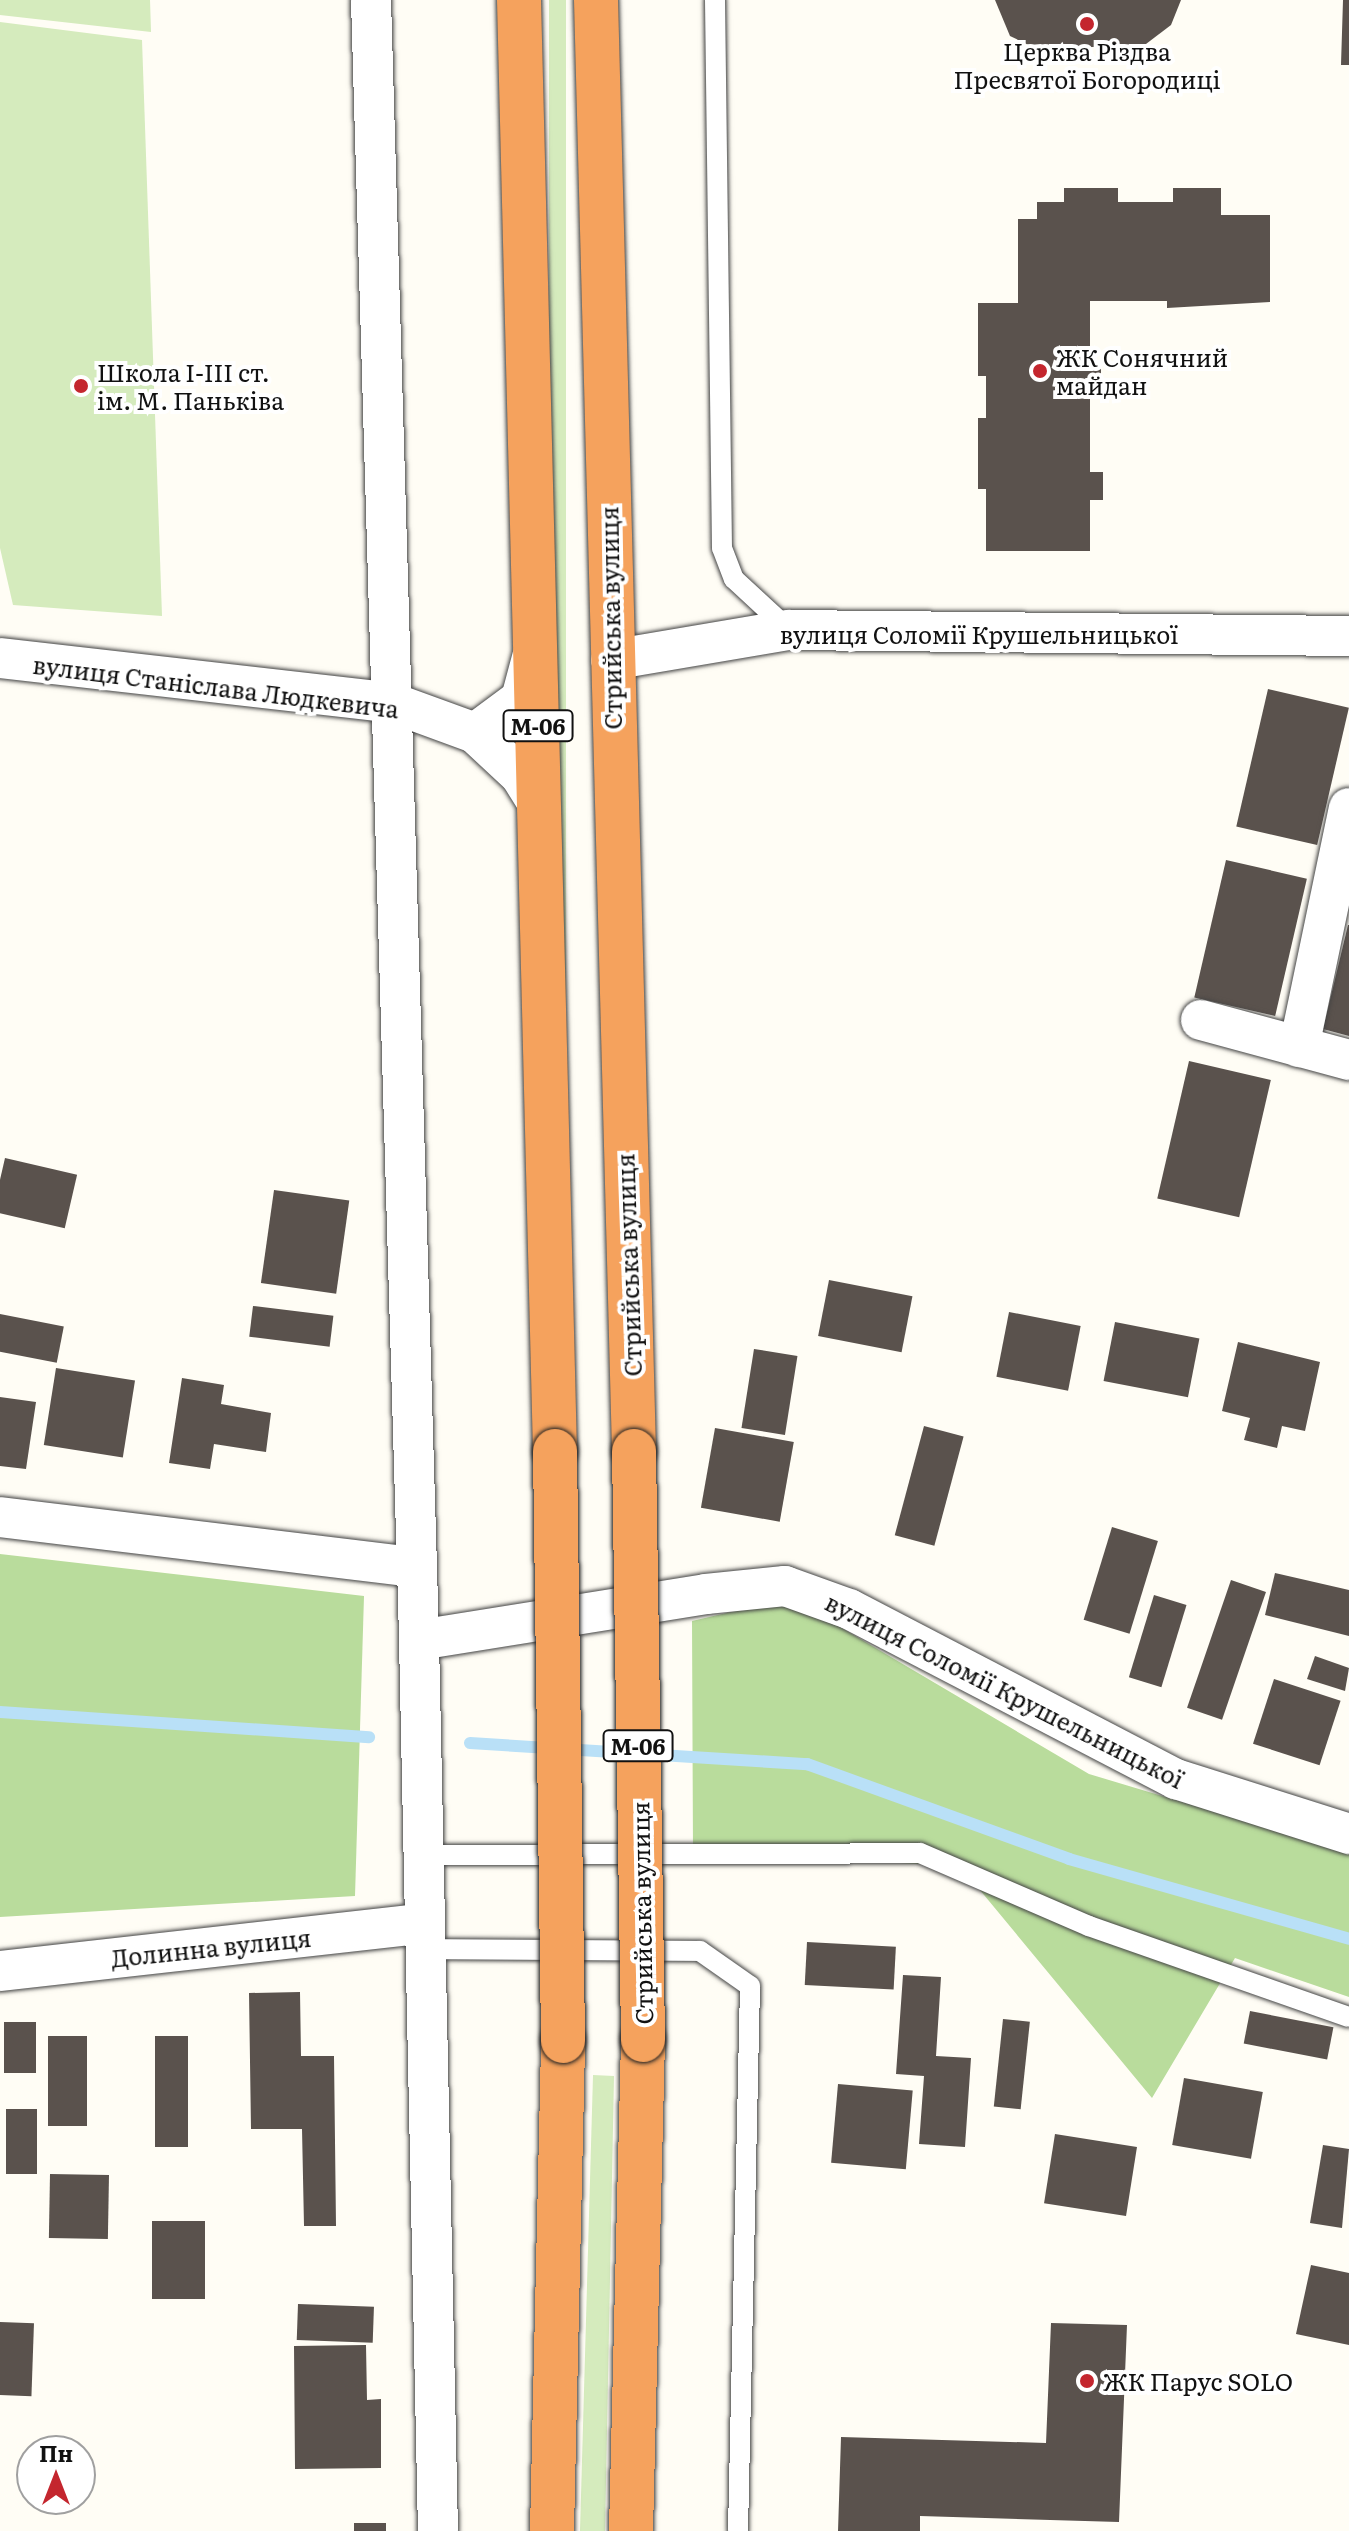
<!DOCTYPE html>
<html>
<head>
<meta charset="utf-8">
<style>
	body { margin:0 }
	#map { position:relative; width:1349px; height:2531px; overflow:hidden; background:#fffdf5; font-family:Literata,serif }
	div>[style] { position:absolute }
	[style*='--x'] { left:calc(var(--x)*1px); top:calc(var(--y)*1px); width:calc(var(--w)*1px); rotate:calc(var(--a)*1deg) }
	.green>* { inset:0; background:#d5ebbd; transform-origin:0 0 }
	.forest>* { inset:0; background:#b9dc9c }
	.stream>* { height:12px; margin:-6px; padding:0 6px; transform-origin:6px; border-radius:6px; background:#b9e0f7 }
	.building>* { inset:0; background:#5a524d; transform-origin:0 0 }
	.roads { filter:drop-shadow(0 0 2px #444) drop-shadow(0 0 2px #444) }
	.lane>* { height:20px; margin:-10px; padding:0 10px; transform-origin:10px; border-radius:10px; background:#fff }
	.street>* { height:40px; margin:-20px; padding:0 20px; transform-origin:20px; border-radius:20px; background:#fff }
	.highway>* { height:44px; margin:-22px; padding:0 22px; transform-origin:22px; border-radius:22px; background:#f5a25d }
	.bridges { filter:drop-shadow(0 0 2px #222) drop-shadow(0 0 2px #222) }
	.highway-bridge>* { height:44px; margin:-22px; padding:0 22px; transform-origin:22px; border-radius:22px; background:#f5a25d }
	.dots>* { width:22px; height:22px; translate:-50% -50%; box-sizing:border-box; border:4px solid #fff; border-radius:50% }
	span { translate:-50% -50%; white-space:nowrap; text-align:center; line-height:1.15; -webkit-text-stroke:8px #fff; paint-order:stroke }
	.shield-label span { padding:2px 6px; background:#fff; border:2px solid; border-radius:6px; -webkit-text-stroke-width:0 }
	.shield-label { font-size:22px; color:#111; font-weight:700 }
	.poi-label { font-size:24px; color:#111 }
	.left { translate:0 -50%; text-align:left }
	.street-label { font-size:24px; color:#111 }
	.north { position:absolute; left:16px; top:2435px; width:80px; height:80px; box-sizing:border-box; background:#fff; border:2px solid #a0a0a0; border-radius:50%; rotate:0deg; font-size:22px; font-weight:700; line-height:32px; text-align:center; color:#111 }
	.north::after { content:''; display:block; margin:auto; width:28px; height:36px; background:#c4262e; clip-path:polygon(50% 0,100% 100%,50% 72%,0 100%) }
</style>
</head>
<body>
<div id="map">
	<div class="green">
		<i style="clip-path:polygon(0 0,150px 0,151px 32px,0 15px)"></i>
		<i style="left:549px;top:0;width:17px;height:1449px"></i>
		<i style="clip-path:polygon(0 22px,142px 40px,162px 616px,13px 605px,0 548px)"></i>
		<i style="clip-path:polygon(593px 2075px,614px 2076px,605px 2531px,580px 2531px)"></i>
	</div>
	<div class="forest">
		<i style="clip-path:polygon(0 1554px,364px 1596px,355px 1896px,0 1917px)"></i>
		<i style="clip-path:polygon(791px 1598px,1089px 1774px,1349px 1852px,1349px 1997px,1235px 1958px,1152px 2098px,960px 1866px,693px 1853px,692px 1621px)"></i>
	</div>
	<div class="stream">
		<i style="--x:0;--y:1712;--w:370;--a:3.9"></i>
		<i style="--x:470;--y:1743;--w:338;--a:3.6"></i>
		<i style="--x:807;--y:1764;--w:279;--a:19.9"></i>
		<i style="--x:1069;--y:1859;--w:291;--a:15.9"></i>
	</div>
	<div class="building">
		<i style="clip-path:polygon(995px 0,1181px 0,1171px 25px,1146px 44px,1039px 50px,1010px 36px)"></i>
		<i style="clip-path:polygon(1343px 0,1349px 0,1349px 65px,1341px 65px)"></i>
		<i style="clip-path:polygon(1064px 188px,1118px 188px,1118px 202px,1173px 202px,1173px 188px,1221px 188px,1221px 215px,1270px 215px,1270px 302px,1167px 308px,1167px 301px,1090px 301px,1090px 365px,1101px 365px,1101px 392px,1090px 392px,1090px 472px,1103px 472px,1103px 500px,1090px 500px,1090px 551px,986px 551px,986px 489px,978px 489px,978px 418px,986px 418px,986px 376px,978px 376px,978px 303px,1018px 303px,1018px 219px,1037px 219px,1037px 202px,1064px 202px)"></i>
		<i style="left:1268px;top:689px;width:83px;height:141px;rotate:13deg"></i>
		<i style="left:1226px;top:860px;width:83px;height:141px;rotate:13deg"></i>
		<i style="clip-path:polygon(1348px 925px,1349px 925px,1349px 1036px,1323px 1029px)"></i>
		<i style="left:1189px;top:1061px;width:84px;height:141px;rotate:13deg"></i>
		<i style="left:5px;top:1158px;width:74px;height:55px;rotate:13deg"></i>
		<i style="left:274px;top:1190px;width:76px;height:94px;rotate:8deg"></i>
		<i style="left:829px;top:1280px;width:85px;height:57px;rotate:11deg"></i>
		<i style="left:253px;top:1306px;width:81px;height:31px;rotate:7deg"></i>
		<i style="left:1009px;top:1312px;width:73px;height:66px;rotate:11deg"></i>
		<i style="left:0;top:1314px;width:65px;height:37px;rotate:11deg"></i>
		<i style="left:1115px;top:1322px;width:86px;height:60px;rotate:11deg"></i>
		<i style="clip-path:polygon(1238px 1342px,1320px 1362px,1305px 1431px,1282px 1426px,1277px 1448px,1244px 1440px,1250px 1418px,1222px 1411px)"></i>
		<i style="left:754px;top:1349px;width:44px;height:80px;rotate:9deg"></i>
		<i style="left:56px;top:1368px;width:80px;height:78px;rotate:9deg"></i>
		<i style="clip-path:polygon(182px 1378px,224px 1385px,221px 1404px,271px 1413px,266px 1452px,214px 1444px,210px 1469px,169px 1463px)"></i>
		<i style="clip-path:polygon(0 1397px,36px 1402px,26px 1469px,0 1466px)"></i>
		<i style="left:924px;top:1426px;width:41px;height:113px;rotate:15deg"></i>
		<i style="left:715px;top:1428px;width:80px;height:81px;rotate:10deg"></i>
		<i style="left:1112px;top:1527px;width:48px;height:97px;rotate:17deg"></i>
		<i style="clip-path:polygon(1275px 1573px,1349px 1590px,1349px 1636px,1265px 1615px)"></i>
		<i style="left:1231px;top:1580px;width:37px;height:135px;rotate:19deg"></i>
		<i style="left:1154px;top:1595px;width:34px;height:86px;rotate:17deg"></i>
		<i style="clip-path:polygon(1315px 1656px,1349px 1668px,1345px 1691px,1307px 1679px)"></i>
		<i style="left:1274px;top:1679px;width:70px;height:68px;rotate:18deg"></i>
		<i style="left:807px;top:1942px;width:89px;height:43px;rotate:3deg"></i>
		<i style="clip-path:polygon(903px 1975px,941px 1977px,936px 2056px,971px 2058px,965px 2147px,919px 2144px,924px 2076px,896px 2074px)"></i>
		<i style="clip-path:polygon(300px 1992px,301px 2056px,334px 2056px,336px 2226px,304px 2226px,302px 2129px,251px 2129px,249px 1993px)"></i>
		<i style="left:1250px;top:2011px;width:85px;height:33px;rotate:11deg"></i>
		<i style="left:1003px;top:2019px;width:27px;height:88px;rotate:6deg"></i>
		<i style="left:4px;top:2022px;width:32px;height:51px"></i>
		<i style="left:48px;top:2036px;width:39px;height:90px"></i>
		<i style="left:155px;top:2036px;width:33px;height:111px"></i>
		<i style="left:1184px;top:2078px;width:80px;height:68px;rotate:10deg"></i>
		<i style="left:838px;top:2084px;width:75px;height:79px;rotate:5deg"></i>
		<i style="left:6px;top:2109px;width:31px;height:65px"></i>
		<i style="left:1055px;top:2134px;width:83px;height:70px;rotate:9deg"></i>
		<i style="clip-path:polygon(1323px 2145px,1349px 2149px,1342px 2228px,1310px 2223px)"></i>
		<i style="left:50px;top:2174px;width:59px;height:64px;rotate:1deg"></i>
		<i style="left:152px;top:2221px;width:53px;height:78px"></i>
		<i style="clip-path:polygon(1311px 2265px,1349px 2273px,1349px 2345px,1296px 2334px)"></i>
		<i style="left:298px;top:2304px;width:76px;height:36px;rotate:2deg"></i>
		<i style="left:0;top:2322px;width:34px;height:73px;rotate:2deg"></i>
		<i style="clip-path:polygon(1051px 2323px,1127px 2325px,1119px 2522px,920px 2516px,920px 2531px,838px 2531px,841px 2437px,1046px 2443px)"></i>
		<i style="clip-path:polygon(366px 2345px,367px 2400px,381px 2399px,381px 2468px,295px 2469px,294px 2346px)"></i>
		<i style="left:354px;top:2523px;width:32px;height:8px"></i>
	</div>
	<div class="roads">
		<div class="lane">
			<i style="--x:715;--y:0;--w:548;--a:89.27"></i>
			<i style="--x:722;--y:548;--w:33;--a:69"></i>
			<i style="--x:734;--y:579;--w:75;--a:42.8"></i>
			<i style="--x:421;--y:1855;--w:499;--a:-0.2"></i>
			<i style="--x:920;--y:1853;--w:184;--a:23.4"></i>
			<i style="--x:1089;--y:1926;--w:275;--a:19.3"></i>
			<i style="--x:422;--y:1949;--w:278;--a:0.4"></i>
			<i style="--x:700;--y:1951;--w:61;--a:35"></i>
			<i style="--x:750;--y:1986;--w:545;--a:91.26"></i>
		</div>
		<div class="street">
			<i style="--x:371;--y:0;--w:1641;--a:88.32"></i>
			<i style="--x:419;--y:1640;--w:891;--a:88.78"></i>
			<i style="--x:0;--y:658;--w:396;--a:6.5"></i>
			<i style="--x:393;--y:703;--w:87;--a:20.1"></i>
			<i style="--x:475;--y:733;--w:62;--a:43"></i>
			<i style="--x:520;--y:775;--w:38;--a:58"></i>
			<i style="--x:611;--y:660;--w:181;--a:-9.6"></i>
			<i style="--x:789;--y:630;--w:560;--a:0.61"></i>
			<i style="--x:475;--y:733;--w:57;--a:-36.5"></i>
			<i style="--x:521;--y:699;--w:47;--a:-75.1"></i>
			<i style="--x:1201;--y:1020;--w:153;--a:15.1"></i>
			<i style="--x:1299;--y:1047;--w:244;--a:-78.2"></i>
			<i style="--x:0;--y:1517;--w:419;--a:6.9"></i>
			<i style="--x:419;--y:1640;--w:291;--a:-9.1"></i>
			<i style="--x:706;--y:1594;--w:79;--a:-5.8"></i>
			<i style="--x:785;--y:1586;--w:68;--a:19.8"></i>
			<i style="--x:849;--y:1609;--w:369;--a:27.5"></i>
			<i style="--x:1176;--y:1779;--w:182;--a:17.6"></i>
			<i style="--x:0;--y:1971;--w:425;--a:-6.4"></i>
		</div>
		<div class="highway">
			<i style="--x:519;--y:0;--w:1451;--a:88.58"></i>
			<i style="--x:596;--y:0;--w:1451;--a:88.5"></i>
			<i style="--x:552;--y:2531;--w:490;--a:-88.7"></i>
			<i style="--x:631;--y:2531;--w:491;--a:-88.6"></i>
		</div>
	</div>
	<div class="bridges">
		<div class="highway-bridge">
			<i style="--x:555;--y:1451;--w:590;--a:89.22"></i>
			<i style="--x:634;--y:1451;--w:589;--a:89.12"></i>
		</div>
	</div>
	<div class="dots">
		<i style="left:1087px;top:24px;background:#c4262e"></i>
		<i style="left:1040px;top:371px;background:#c4262e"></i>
		<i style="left:81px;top:386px;background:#c4262e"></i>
		<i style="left:1087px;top:2381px;background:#c4262e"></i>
	</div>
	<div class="shield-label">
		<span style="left:538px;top:726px">М-06</span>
		<span style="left:638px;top:1746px">М-06</span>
	</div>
	<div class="poi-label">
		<span style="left:1087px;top:65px">Церква Різдва<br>Пресвятої Богородиці</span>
		<span class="left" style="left:1056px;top:371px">ЖК Сонячний<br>майдан</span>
		<span class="left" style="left:97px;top:386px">Школа І-ІІІ ст.<br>ім. М. Паньківа</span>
		<span class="left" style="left:1103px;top:2381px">ЖК Парус SOLO</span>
	</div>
	<div class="street-label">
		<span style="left:610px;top:618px;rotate:-91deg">Стрийська вулиця</span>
		<span style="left:979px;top:634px">вулиця Соломії Крушельницької</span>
		<span style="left:216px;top:686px;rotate:7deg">вулиця Станіслава Людкевича</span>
		<span style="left:628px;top:1265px;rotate:-92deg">Стрийська вулиця</span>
		<span style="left:1005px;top:1690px;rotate:27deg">вулиця Соломії Крушельницької</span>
		<span style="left:641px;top:1913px;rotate:-91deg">Стрийська вулиця</span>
		<span style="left:211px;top:1947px;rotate:-6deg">Долинна вулиця</span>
	</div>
	<div class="north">Пн</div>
</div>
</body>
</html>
